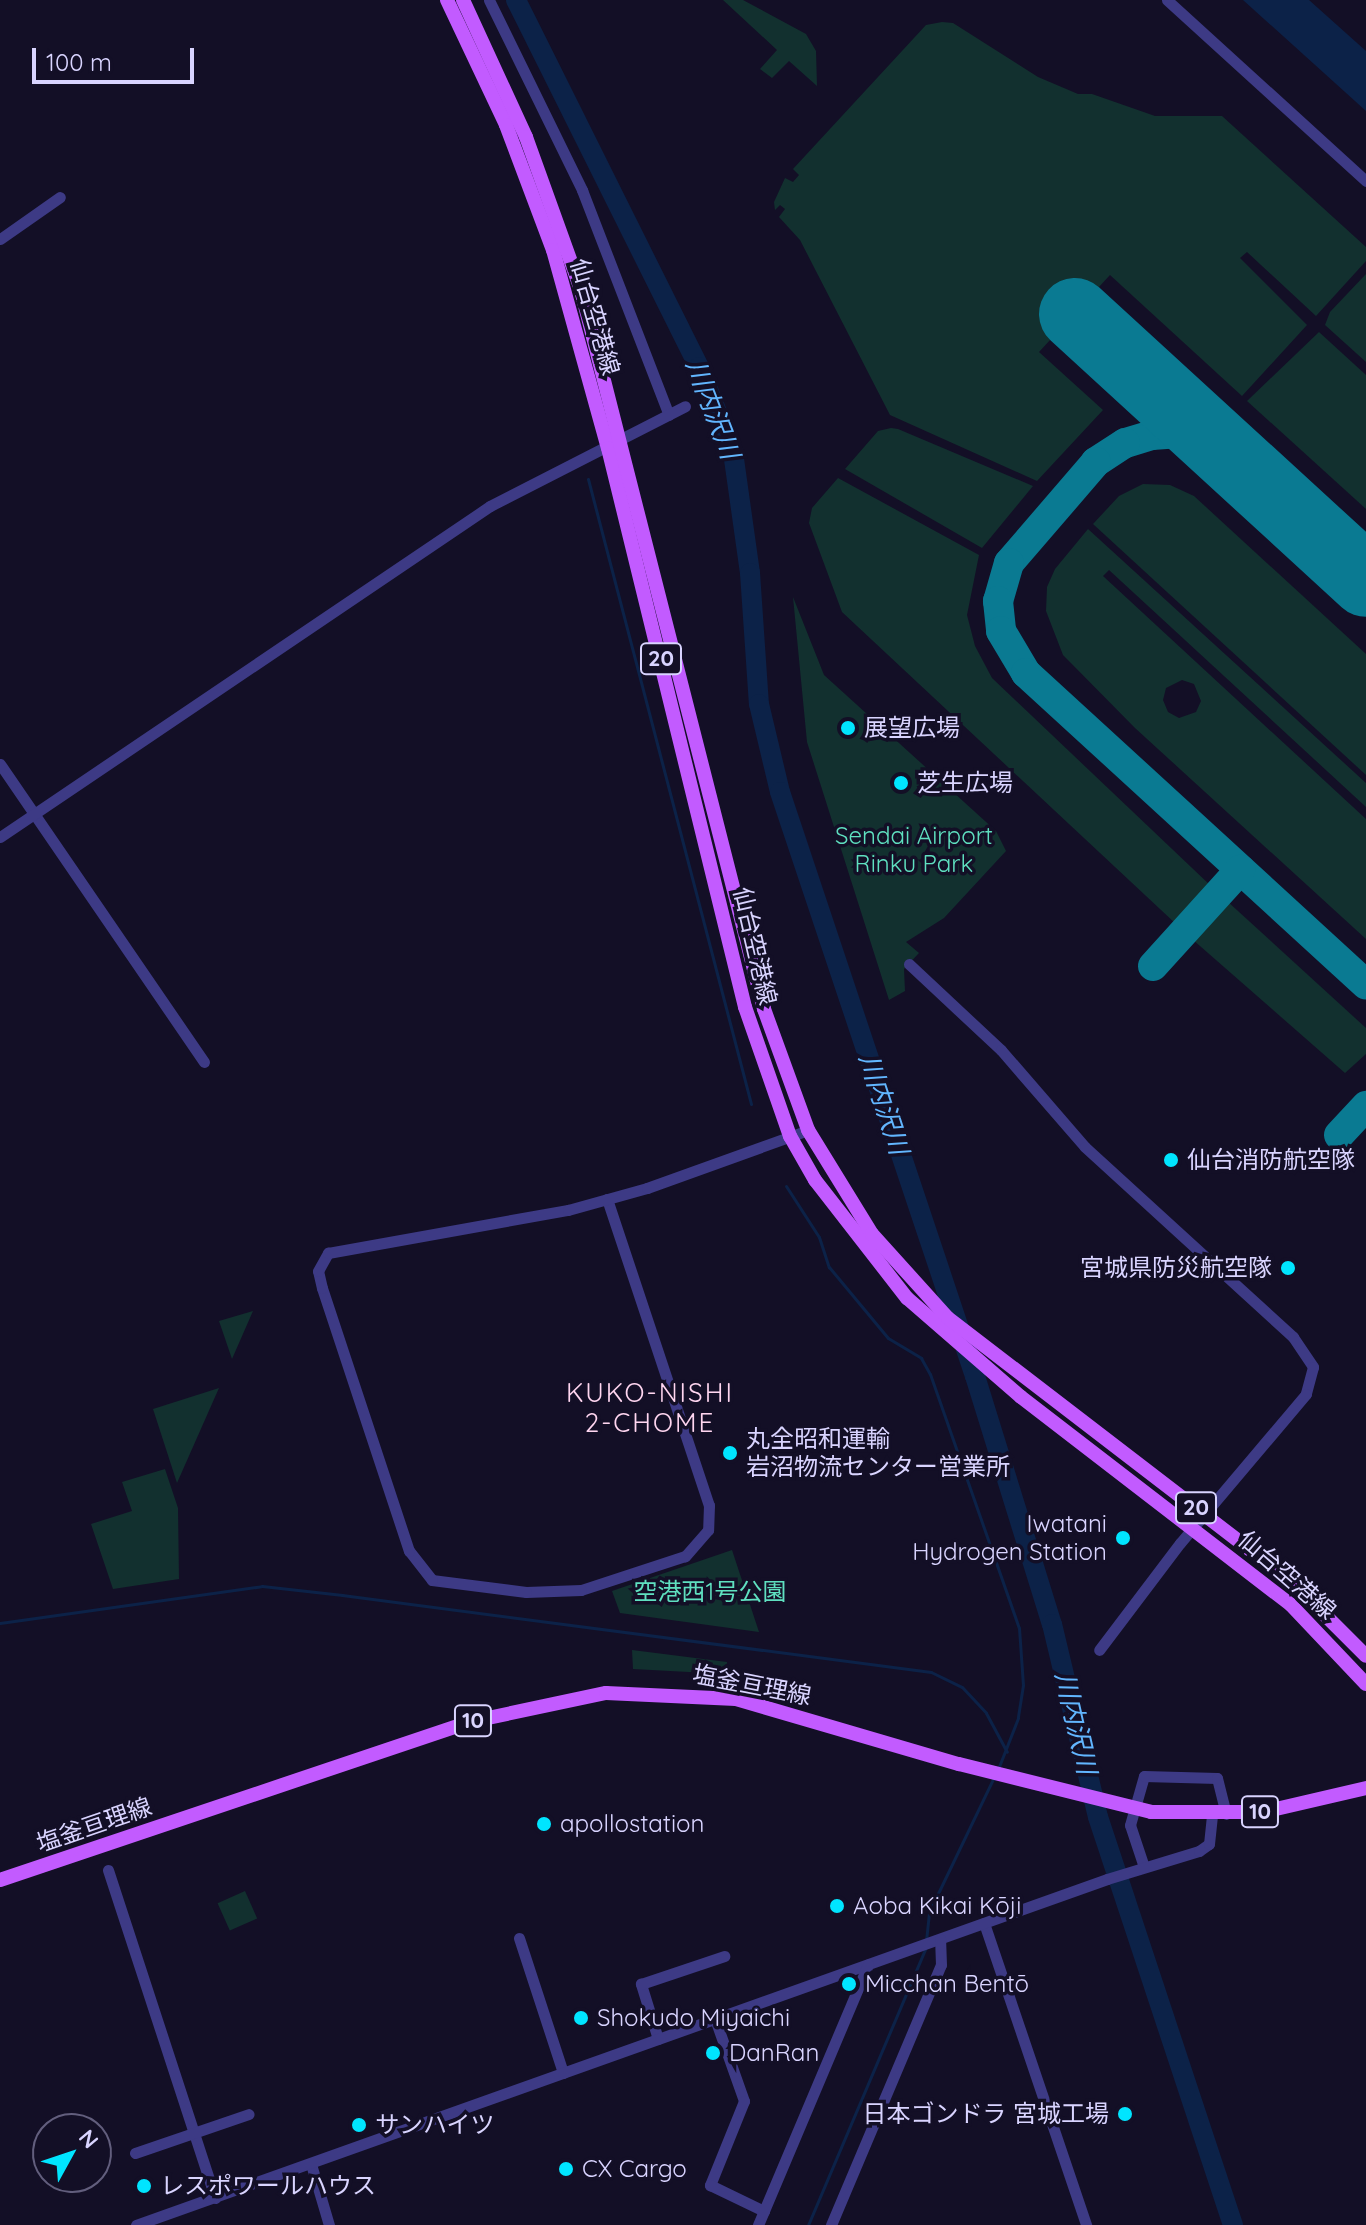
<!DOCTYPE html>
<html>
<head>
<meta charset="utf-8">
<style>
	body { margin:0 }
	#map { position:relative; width:1366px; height:2225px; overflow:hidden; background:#130f26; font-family:Quicksand,"Noto Sans JP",sans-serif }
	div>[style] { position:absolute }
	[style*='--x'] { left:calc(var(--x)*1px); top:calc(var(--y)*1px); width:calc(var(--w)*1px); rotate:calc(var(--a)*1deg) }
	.green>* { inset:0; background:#12302f; transform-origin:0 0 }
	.water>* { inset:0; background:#0c2248 }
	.stream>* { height:3px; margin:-1.5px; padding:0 1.5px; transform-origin:1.5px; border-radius:1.5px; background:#0c2248 }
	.river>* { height:20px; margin:-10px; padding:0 10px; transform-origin:10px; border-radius:10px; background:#0c2248 }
	.taxiway>* { height:30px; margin:-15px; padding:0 15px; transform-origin:15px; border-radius:15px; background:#0a7a92 }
	.runway>* { height:72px; margin:-36px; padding:0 36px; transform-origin:36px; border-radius:36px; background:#0a7a92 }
	.minor>* { height:11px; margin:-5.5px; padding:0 5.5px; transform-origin:5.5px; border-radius:5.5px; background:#3d3a85 }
	.major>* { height:14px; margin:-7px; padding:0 7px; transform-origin:7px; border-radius:7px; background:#c25bff }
	.major-bridge>* { height:14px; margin:-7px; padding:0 7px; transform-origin:7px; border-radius:7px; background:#c25bff }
	.dots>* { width:22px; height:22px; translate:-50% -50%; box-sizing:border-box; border:4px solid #130f26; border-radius:50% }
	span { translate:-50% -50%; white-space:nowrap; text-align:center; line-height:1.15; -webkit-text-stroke:7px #130f26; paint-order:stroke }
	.shield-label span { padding:2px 6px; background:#130f26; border:2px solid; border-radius:6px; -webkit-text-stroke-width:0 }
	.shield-label { font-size:22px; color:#d9d4ff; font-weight:700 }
	.street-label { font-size:24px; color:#d9d4ff }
	.poi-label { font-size:24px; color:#d9d4ff }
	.left { translate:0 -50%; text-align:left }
	.right { translate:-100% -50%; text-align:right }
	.park-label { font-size:24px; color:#5fe0c0 }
	.water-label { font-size:26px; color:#62b6ff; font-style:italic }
	.neighbourhood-label { font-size:26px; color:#ffd6f0; letter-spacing:2px }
	.north { position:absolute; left:32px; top:2113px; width:80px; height:80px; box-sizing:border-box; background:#130f26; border:2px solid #625e7d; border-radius:50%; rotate:50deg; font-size:22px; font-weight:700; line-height:32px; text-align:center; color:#d9d4ff }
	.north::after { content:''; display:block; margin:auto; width:28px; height:36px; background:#00e5ff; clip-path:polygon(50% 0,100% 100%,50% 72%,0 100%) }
	.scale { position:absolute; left:32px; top:48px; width:162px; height:36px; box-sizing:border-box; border:4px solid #d9d4ff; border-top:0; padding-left:10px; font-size:24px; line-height:28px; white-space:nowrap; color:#d9d4ff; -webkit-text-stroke:6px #130f26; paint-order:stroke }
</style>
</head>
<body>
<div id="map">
	<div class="green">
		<i style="clip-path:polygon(723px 0,743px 0,806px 34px,816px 51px,817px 86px,789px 61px,772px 78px,760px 69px,777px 50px)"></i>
		<i style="clip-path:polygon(942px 22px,953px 23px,1038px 77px,1078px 94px,1092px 94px,1155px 116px,1222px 116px,1366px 247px,1366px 261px,1316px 316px,1247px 252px,1240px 258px,1307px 325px,1242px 396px,1110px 275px,1039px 352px,1103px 410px,1037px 481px,890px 415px,800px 240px,779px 217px,785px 209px,780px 205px,775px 210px,774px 202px,785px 178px,793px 182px,799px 175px,793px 169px,926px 25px)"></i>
		<i style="clip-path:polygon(1366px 274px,1366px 362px,1325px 325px,1330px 312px)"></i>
		<i style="clip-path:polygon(1319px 332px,1366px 375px,1366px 509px,1247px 401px)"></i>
		<i style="clip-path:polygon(891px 428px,898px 429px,1033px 486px,982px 548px,845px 469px,878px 431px)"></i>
		<i style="clip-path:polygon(838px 478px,979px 555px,967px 615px,975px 646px,992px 678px,1211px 886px,1176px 924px,842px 612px,809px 523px,812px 508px)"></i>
		<i style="clip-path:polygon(1143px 484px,1170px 485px,1194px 496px,1366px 654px,1366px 775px,1093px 524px,1119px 496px)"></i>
		<i style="clip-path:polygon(evenodd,1088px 529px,1366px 783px,1366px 807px,1109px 570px,1103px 576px,1366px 819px,1366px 939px,1135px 728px,1063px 655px,1046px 611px,1047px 587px,1055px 569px,1088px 529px,1182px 680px,1194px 684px,1201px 701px,1196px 712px,1179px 718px,1168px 712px,1163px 700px,1166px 688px,1182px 680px)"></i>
		<i style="clip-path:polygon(793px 597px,824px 675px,996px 831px,1006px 851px,944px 918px,906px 942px,919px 953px,904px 969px,905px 991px,889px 1000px,807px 742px)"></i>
		<i style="clip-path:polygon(1227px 901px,1366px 1028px,1366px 1054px,1345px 1073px,1192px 939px)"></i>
		<i style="clip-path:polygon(253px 1311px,232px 1359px,219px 1321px)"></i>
		<i style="clip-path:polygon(219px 1388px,177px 1483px,153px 1409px)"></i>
		<i style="clip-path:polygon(165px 1469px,178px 1508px,179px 1579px,113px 1589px,91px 1524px,132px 1511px,122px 1482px)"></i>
		<i style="clip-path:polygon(732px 1550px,759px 1632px,620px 1613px,612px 1591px)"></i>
		<i style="clip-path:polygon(632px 1650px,727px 1662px,726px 1674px,633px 1669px)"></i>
		<i style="left:245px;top:1891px;width:30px;height:30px;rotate:66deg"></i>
	</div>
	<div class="water">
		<i style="clip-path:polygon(1243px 0,1309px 0,1366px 51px,1366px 111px)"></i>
	</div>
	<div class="stream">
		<i style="--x:588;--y:479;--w:646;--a:75.38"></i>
		<i style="--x:786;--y:1186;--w:61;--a:57.1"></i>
		<i style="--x:819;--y:1237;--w:32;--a:72"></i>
		<i style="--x:829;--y:1267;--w:92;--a:50.3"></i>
		<i style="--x:888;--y:1338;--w:39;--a:31"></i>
		<i style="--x:921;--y:1358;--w:18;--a:61"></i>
		<i style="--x:930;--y:1374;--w:269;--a:70.7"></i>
		<i style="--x:1019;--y:1628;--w:57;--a:86"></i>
		<i style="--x:1023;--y:1685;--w:33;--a:99"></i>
		<i style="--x:1018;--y:1718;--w:55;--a:111.4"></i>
		<i style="--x:0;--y:1623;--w:265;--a:-8"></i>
		<i style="--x:262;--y:1586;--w:81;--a:6.4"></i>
		<i style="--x:342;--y:1595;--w:594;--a:7.45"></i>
		<i style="--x:931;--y:1672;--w:34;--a:26"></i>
		<i style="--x:962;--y:1687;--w:35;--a:47"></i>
		<i style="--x:986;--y:1713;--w:44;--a:61.7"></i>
		<i style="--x:926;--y:1941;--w:29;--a:-84"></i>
		<i style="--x:929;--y:1912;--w:148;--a:-64.3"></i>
		<i style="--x:808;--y:2225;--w:300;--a:-67"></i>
	</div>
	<div class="river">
		<i style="--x:516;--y:0;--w:410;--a:63.5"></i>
		<i style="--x:699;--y:367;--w:92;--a:68.2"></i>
		<i style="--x:733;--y:452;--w:122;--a:82"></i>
		<i style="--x:750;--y:573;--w:131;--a:86.1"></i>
		<i style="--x:759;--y:704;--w:90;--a:76.6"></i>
		<i style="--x:780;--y:792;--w:616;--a:71.54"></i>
		<i style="--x:975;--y:1376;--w:260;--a:72.8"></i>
		<i style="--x:1052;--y:1624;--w:198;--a:76.6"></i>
		<i style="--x:1098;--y:1817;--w:430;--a:71.7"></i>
	</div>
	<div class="taxiway">
		<i style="--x:1214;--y:441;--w:35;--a:-167"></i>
		<i style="--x:1180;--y:433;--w:28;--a:176"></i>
		<i style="--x:1152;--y:435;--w:28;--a:163"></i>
		<i style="--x:1125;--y:443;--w:35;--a:147"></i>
		<i style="--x:1096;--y:462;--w:133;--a:130.7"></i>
		<i style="--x:1009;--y:563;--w:40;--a:106"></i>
		<i style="--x:998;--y:601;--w:30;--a:84"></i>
		<i style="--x:1001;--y:631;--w:49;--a:59.2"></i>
		<i style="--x:1026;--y:673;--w:461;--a:42.5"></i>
		<i style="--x:1153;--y:966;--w:130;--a:-47.8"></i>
		<i style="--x:1339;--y:1135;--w:40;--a:-47"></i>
	</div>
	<div class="runway">
		<i style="--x:1075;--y:314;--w:395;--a:42.5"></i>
	</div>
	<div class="minor">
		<i style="--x:489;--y:0;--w:212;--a:63.9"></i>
		<i style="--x:582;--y:190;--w:241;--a:68.9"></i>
		<i style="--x:1167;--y:0;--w:269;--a:42.3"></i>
		<i style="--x:0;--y:239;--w:73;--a:-35"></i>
		<i style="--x:0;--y:764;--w:361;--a:55.6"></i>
		<i style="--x:0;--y:837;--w:591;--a:-34.04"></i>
		<i style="--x:490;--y:506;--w:219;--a:-27.1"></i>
		<i style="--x:909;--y:964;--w:126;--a:43.1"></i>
		<i style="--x:1001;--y:1050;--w:128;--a:49.1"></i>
		<i style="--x:1085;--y:1147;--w:282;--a:42.4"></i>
		<i style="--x:1293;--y:1337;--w:36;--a:56"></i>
		<i style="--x:1313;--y:1367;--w:28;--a:105"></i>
		<i style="--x:1306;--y:1394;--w:195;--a:130.2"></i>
		<i style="--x:1180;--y:1543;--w:134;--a:127.1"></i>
		<i style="--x:607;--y:1199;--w:323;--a:71.6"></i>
		<i style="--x:709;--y:1505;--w:25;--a:92"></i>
		<i style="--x:708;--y:1530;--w:35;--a:131"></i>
		<i style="--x:685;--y:1556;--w:109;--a:161.9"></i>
		<i style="--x:581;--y:1590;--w:55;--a:177.9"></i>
		<i style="--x:526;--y:1592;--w:95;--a:-172.7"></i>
		<i style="--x:432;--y:1580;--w:37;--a:-128"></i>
		<i style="--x:409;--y:1551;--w:277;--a:-108.3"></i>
		<i style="--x:322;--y:1288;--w:17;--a:-103"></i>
		<i style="--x:318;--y:1271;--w:21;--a:-61"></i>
		<i style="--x:328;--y:1253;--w:244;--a:-10.2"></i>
		<i style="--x:568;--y:1210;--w:82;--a:-15.6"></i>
		<i style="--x:647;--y:1188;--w:171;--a:-19.8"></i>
		<i style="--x:1144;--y:1867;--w:44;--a:-108.4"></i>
		<i style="--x:1130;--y:1825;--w:51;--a:-74.1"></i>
		<i style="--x:1144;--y:1776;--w:73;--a:1.6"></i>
		<i style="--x:1217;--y:1778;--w:37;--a:76"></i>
		<i style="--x:108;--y:1870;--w:345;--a:71.9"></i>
		<i style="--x:984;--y:1923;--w:319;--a:71.3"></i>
		<i style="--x:519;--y:1938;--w:142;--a:71.9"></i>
		<i style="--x:715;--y:2019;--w:87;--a:70.5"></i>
		<i style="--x:744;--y:2101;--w:91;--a:112"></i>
		<i style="--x:710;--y:2185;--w:60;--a:25.7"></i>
		<i style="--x:658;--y:2039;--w:58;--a:-107.2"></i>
		<i style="--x:641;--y:1984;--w:88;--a:-18.6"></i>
		<i style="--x:135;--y:2153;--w:120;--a:-18.9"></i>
		<i style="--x:311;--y:2164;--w:64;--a:73.6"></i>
		<i style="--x:136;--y:2225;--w:1031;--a:-19.61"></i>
		<i style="--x:1107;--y:1879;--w:96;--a:-16.9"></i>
		<i style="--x:1199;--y:1851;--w:12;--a:-35"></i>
		<i style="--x:1209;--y:1844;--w:31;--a:-84"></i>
		<i style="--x:758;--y:2225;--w:283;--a:-67.1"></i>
		<i style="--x:831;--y:2225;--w:282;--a:-67.1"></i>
		<i style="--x:941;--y:1965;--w:26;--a:-92"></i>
	</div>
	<div class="major">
		<i style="--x:447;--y:0;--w:138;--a:64.7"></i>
		<i style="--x:506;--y:125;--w:134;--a:69.4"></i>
		<i style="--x:553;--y:250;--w:205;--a:74.5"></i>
		<i style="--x:608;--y:448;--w:576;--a:76.23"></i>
		<i style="--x:745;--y:1007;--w:137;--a:70.8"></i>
		<i style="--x:790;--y:1136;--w:51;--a:60.4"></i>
		<i style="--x:815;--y:1180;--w:150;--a:52.1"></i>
		<i style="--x:907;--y:1298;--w:151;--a:41"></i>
		<i style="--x:1021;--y:1397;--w:341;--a:37.6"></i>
		<i style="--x:1291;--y:1605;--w:109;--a:46.5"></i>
		<i style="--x:463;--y:0;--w:151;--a:65.3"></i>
		<i style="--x:526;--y:137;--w:163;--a:70.2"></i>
		<i style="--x:581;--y:290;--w:742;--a:75.72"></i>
		<i style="--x:764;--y:1009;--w:129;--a:70"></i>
		<i style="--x:808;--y:1130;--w:122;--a:58.4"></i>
		<i style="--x:872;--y:1234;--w:113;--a:47.9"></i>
		<i style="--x:948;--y:1318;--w:435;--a:37.5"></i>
		<i style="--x:1293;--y:1583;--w:103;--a:45"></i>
		<i style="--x:1151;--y:1812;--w:112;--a:0"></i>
		<i style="--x:1263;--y:1812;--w:106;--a:-13.1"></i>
		<i style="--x:0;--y:1880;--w:495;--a:-18.6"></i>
		<i style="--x:469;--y:1722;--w:140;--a:-12"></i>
		<i style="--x:606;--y:1693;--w:130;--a:2.6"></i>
		<i style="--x:736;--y:1699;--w:232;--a:16.3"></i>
	</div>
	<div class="major-bridge">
		<i style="--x:959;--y:1764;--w:198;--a:14"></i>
	</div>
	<div class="dots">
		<i style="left:848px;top:728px;background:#00e5ff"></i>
		<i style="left:901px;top:783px;background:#00e5ff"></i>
		<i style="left:1171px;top:1160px;background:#00e5ff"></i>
		<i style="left:1288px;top:1268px;background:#00e5ff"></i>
		<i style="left:730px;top:1453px;background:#00e5ff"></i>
		<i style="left:1123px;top:1538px;background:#00e5ff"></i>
		<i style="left:544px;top:1824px;background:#00e5ff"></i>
		<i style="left:837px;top:1906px;background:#00e5ff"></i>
		<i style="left:849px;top:1984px;background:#00e5ff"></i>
		<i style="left:581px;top:2018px;background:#00e5ff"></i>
		<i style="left:713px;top:2053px;background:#00e5ff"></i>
		<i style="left:1125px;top:2114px;background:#00e5ff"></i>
		<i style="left:359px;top:2125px;background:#00e5ff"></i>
		<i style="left:566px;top:2169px;background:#00e5ff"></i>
		<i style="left:144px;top:2186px;background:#00e5ff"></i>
	</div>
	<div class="shield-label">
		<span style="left:661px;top:659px">20</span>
		<span style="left:1196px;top:1508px">20</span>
		<span style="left:473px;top:1721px">10</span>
		<span style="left:1260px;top:1812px">10</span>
	</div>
	<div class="street-label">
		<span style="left:595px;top:317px;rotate:74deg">仙台空港線</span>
		<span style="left:755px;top:946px;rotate:77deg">仙台空港線</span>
		<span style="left:1287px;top:1575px;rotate:41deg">仙台空港線</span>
		<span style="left:752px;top:1685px;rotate:11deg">塩釜亘理線</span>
		<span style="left:94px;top:1825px;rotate:-19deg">塩釜亘理線</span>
	</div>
	<div class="poi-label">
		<span class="left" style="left:864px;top:728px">展望広場</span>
		<span class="left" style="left:917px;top:783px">芝生広場</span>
		<span class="left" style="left:1187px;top:1160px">仙台消防航空隊</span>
		<span class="right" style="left:1272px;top:1268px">宮城県防災航空隊</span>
		<span class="left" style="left:746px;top:1453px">丸全昭和運輸<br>岩沼物流センター営業所</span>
		<span class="right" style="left:1107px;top:1538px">Iwatani<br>Hydrogen Station</span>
		<span class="left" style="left:560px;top:1824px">apollostation</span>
		<span class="left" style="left:853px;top:1906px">Aoba Kikai Kōji</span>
		<span class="left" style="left:865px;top:1984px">Micchan Bentō</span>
		<span class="left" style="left:597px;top:2018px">Shokudo Miyaichi</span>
		<span class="left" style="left:729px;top:2053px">DanRan</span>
		<span class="right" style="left:1109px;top:2114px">日本ゴンドラ 宮城工場</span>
		<span class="left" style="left:375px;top:2125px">サンハイツ</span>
		<span class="left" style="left:582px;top:2169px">CX Cargo</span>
		<span class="left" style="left:160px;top:2186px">レスポワールハウス</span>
	</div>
	<div class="park-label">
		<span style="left:914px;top:850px">Sendai Airport<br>Rinku Park</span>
		<span style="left:710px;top:1592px">空港西1号公園</span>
	</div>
	<div class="water-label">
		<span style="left:713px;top:409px;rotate:69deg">川内沢川</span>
		<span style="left:884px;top:1104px;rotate:72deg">川内沢川</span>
		<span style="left:1076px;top:1723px;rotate:77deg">川内沢川</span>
	</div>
	<div class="neighbourhood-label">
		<span style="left:650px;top:1408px">KUKO-NISHI<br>2-CHOME</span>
	</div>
	<div class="north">N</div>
	<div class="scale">100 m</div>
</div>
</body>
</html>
